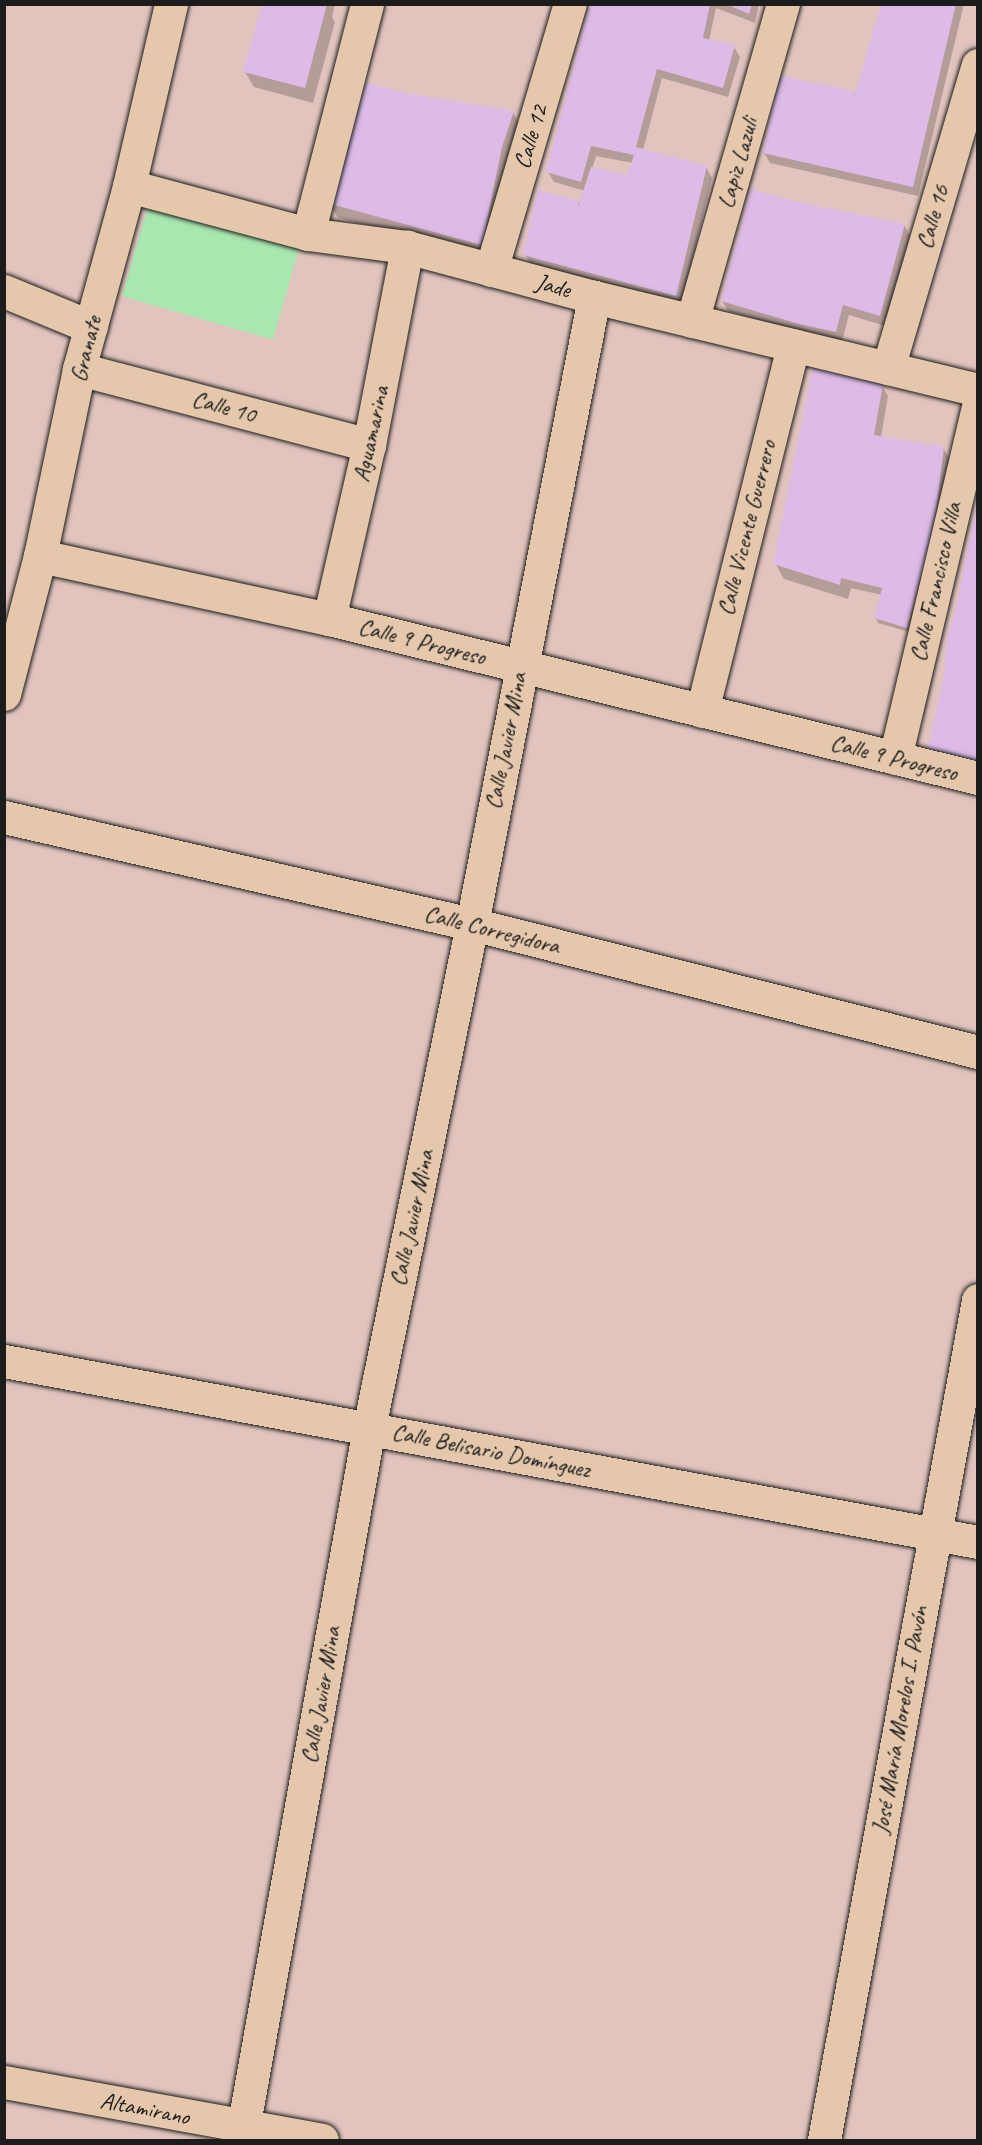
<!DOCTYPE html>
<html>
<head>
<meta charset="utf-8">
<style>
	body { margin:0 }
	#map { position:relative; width:982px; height:2145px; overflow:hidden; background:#e2c4be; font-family:Caveat,sans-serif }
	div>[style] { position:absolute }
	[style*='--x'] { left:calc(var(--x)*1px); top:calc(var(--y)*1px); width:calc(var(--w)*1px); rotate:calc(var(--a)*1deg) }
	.green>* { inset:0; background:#a8e7af; transform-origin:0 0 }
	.shadow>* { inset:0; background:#0003 }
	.building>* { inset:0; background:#dcbbe7 }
	.roads { filter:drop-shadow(0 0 2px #1c1c1c) drop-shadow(0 0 2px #1c1c1c) }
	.minor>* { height:33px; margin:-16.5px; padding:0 16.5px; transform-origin:16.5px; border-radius:16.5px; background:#e5c8ac }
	span { translate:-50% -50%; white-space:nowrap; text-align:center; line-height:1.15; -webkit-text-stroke:5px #e5c8ac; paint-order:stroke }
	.street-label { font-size:24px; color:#1c1c1c }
	.frame { position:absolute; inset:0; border:6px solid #1c1c1c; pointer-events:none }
</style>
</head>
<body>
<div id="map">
	<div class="green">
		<i style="left:149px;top:202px;width:157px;height:98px;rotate:16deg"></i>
	</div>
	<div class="shadow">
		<i style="clip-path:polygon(263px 4px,335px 4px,332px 17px,335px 22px,313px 103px,254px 87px,245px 72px)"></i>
		<i style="clip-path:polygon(evenodd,592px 4px,759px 4px,755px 23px,716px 8px,709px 41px,734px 47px,740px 57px,728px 97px,662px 78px,643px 150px,706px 167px,712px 178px,681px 306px,531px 265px,525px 255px,539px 192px,581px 203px,585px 191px,554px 182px,548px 172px,592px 4px,596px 156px,633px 163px,628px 177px,592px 169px,596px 156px)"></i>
		<i style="clip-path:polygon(883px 4px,964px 4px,918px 196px,770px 163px,764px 153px,854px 92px,856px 96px)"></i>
		<i style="clip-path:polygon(443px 102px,513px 112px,518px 122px,507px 158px,487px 254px,338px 218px,329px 202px)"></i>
		<i style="clip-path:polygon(792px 203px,904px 225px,910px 235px,885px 326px,849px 315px,842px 341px,806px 334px,728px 311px,722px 301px)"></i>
		<i style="clip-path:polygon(882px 386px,888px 396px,881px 437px,943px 448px,952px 463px,909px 632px,878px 623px,876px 618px,882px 595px,851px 588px,848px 599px,784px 579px,775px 563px)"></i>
	</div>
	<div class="building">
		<i style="clip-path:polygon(262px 4px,327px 4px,305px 88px,243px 72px)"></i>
		<i style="clip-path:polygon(590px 4px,710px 4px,703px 38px,735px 45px,723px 88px,657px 69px,636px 147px,707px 166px,676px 296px,523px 255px,538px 190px,579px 201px,577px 210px,591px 167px,627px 175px,634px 155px,591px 146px,581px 182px,546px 172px)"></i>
		<i style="clip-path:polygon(726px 4px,752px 4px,749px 14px)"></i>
		<i style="clip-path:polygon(881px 4px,956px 4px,913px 187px,763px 153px,780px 76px,855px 91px,854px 99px)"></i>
		<i style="clip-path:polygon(359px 81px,406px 93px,514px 111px,502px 147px,482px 245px,327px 203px)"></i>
		<i style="clip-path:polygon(751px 189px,793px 201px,905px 224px,880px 316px,843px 305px,836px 332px,799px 324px,721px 301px)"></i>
		<i style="clip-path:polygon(813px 366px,883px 384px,874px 435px,944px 447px,934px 528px,907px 628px,874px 618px,882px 588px,841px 578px,840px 585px,773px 564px)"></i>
		<i style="clip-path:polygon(977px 504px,978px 504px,978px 763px,928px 750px,944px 675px,947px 638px,956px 608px)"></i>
	</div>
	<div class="roads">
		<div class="minor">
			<i style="--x:129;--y:186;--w:185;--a:15"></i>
			<i style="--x:308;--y:234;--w:100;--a:7.5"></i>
			<i style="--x:407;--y:247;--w:194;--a:15"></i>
			<i style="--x:594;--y:297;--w:395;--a:13.6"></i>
			<i style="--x:308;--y:234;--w:237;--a:-75.6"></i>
			<i style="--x:491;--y:270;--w:277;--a:-73.5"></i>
			<i style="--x:4;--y:291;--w:94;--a:22.5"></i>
			<i style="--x:692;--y:321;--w:330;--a:-74"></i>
			<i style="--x:888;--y:368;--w:316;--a:-73.5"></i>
			<i style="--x:79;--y:369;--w:300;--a:14.7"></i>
			<i style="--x:40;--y:556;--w:296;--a:12.3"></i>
			<i style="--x:329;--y:619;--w:668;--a:13.77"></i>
			<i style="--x:329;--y:619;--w:179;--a:-77.1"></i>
			<i style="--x:369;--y:445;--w:202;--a:-79.1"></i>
			<i style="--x:4;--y:694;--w:143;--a:-75.4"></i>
			<i style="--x:40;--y:556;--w:191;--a:-78.2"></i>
			<i style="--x:79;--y:369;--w:190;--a:-74.7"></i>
			<i style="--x:129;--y:186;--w:187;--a:-77"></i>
			<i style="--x:702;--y:711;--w:377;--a:-76"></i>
			<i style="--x:895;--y:758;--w:362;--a:-76.7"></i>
			<i style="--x:4;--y:817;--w:480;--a:12.9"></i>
			<i style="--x:472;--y:924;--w:522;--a:14.2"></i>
			<i style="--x:4;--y:1361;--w:991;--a:10.53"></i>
			<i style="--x:4;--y:2082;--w:323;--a:10.3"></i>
			<i style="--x:241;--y:2140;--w:723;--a:-79.81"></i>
			<i style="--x:369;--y:1428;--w:514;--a:-78.45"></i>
			<i style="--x:472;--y:924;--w:639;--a:-78.99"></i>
			<i style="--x:824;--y:2140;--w:854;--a:-79.61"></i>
		</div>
	</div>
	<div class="street-label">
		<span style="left:531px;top:137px;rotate:-73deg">Calle 12</span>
		<span style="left:738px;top:163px;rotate:-74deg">Lapiz Lazuli</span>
		<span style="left:933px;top:217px;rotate:-74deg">Calle 16</span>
		<span style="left:553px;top:286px;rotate:15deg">Jade</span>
		<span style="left:86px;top:349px;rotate:-76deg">Granate</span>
		<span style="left:224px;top:407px;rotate:15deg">Calle 10</span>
		<span style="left:371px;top:434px;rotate:-78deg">Aguamarina</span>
		<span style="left:747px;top:528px;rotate:-76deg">Calle Vicente Guerrero</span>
		<span style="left:936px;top:582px;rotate:-77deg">Calle Francisco Villa</span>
		<span style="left:422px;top:642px;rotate:14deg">Calle 9 Progreso</span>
		<span style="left:506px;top:741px;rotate:-79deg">Calle Javier Mina</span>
		<span style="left:894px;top:758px;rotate:14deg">Calle 9 Progreso</span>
		<span style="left:492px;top:930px;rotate:14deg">Calle Corregidora</span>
		<span style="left:412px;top:1218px;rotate:-78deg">Calle Javier Mina</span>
		<span style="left:491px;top:1451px;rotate:11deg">Calle Belisario Domínguez</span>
		<span style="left:321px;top:1695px;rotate:-80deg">Calle Javier Mina</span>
		<span style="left:900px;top:1720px;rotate:-80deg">José María Morelos I. Pavón</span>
		<span style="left:145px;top:2109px;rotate:11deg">Altamirano</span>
	</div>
	<div class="frame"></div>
</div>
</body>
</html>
